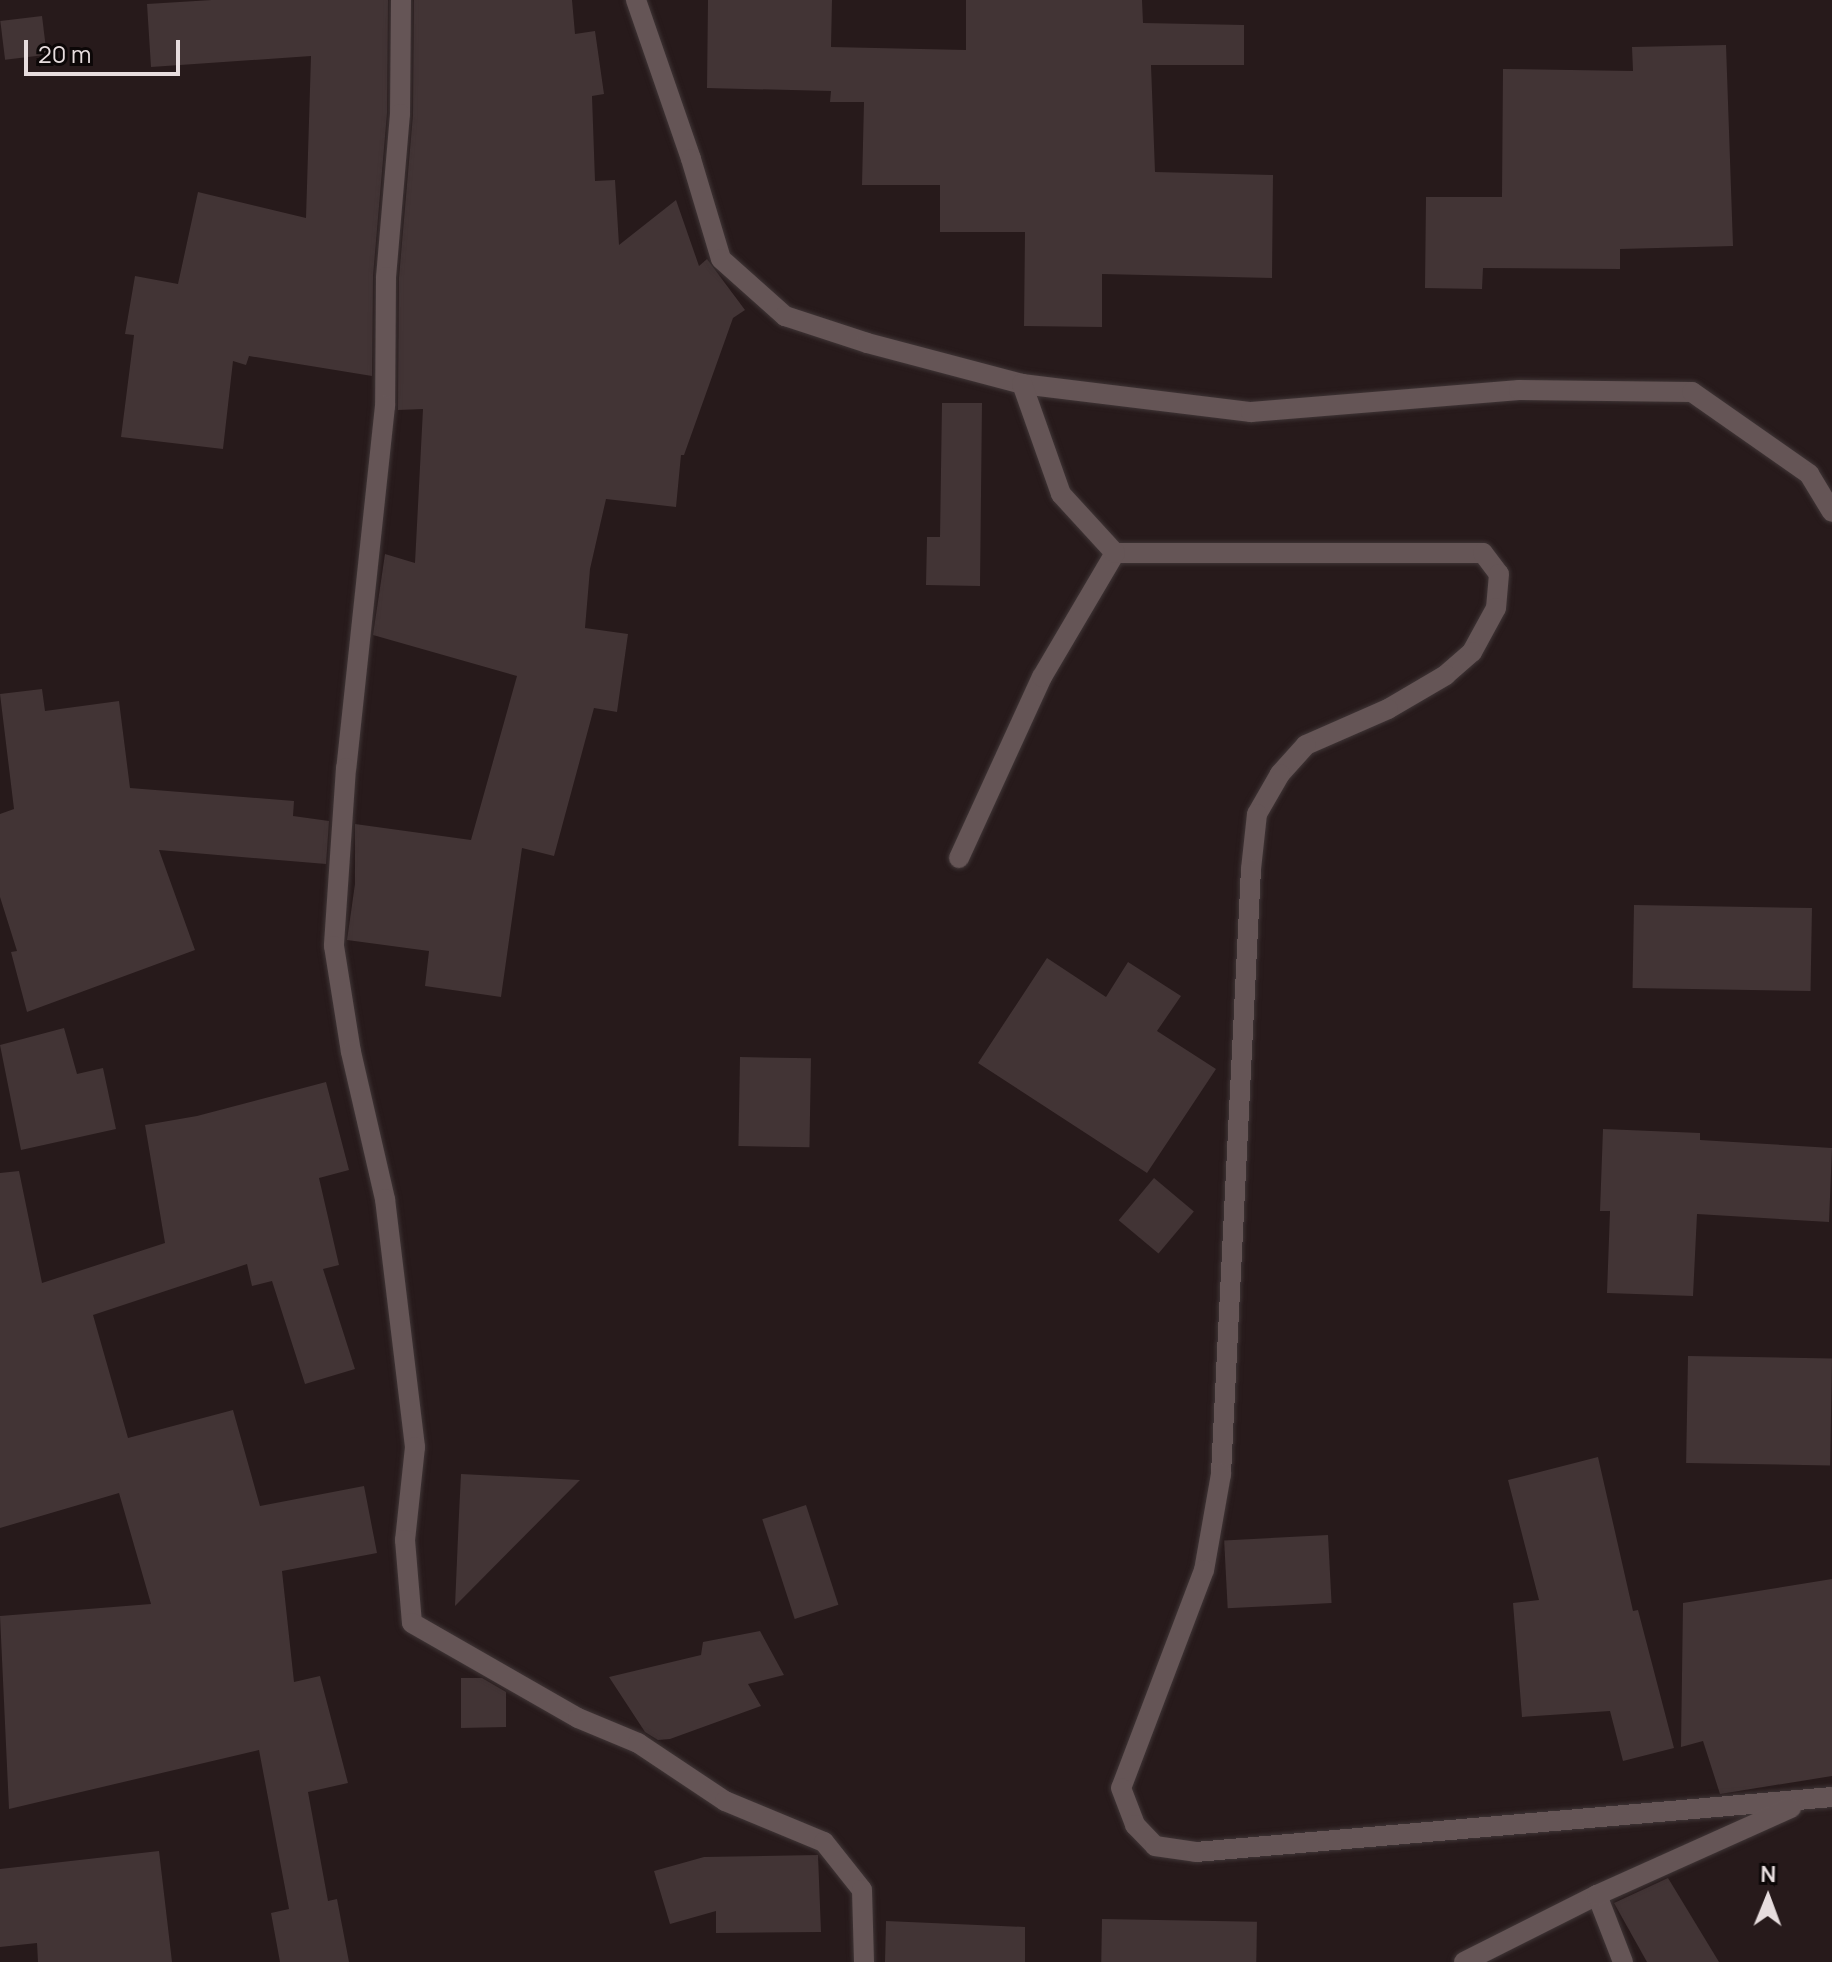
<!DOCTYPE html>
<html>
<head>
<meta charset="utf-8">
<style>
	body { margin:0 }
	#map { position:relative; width:1832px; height:1962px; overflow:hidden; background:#271a1b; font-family:Manrope,sans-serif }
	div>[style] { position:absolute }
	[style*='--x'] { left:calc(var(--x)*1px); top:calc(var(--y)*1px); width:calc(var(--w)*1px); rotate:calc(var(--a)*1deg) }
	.building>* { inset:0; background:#423435; transform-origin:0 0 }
	.roads { filter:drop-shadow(0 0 2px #3f3536) drop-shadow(0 0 2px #3f3536) }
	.minor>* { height:20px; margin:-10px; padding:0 10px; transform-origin:10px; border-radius:10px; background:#655556 }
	span { translate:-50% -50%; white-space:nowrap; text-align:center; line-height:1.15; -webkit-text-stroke:7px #0c0707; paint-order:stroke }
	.north { position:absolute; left:1728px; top:1858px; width:80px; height:80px; -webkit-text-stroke:6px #0c0707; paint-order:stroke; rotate:1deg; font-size:22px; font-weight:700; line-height:32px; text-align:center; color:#e7ddde }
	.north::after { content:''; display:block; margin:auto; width:28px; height:36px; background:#e7ddde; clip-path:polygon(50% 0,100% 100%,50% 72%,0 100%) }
	.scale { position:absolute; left:24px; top:40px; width:156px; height:36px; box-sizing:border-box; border:4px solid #e7ddde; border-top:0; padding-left:10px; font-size:24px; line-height:28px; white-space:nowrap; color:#e7ddde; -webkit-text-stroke:6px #0c0707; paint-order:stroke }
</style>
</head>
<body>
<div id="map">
	<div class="building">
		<i style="clip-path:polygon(212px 0,388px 0,387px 113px,373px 276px,372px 376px,249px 356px,246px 365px,233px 361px,223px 449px,121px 437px,134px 335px,125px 334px,135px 276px,178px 284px,198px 192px,306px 218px,311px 56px,151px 67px,147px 4px)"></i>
		<i style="clip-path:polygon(414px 0,572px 0,575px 34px,595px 31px,604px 94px,592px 96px,595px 181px,615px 180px,619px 245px,676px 200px,699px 266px,707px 259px,745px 310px,733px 318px,684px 455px,681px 455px,676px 507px,606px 499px,590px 569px,585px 628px,628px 634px,617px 712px,594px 708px,554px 856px,522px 848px,501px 997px,425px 986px,429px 951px,347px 940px,355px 884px,355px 824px,471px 840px,517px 676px,373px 635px,385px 554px,415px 563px,423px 409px,398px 410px,399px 278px,413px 115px)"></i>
		<i style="clip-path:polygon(708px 0,832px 0,831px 47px,966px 50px,966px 0,1142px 0,1143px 23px,1244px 25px,1244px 65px,1151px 65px,1155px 172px,1273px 175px,1272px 278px,1102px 274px,1102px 327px,1024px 326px,1025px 232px,940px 232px,940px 185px,862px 185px,864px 102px,830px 102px,831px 91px,707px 88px)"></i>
		<i style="left:42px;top:16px;width:39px;height:42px;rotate:83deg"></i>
		<i style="clip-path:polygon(1726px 45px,1733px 246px,1620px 249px,1620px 269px,1483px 268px,1482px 289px,1425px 288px,1426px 197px,1502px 197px,1503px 69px,1633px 71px,1632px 47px)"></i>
		<i style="clip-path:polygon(942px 403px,982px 403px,980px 586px,926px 585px,927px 537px,940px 537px)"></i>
		<i style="clip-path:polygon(42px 689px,45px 711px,119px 701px,130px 788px,294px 801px,293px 816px,329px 821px,326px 864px,159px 850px,195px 950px,27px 1012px,11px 952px,17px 951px,0 897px,0 814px,14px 809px,0 694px)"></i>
		<i style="left:1634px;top:905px;width:178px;height:83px;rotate:1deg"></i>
		<i style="clip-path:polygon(1047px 958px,1106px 997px,1128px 962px,1181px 996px,1157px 1031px,1216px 1069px,1147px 1173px,978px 1063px)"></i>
		<i style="clip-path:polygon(64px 1028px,77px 1074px,103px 1068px,116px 1129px,21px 1150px,0 1045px)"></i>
		<i style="left:740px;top:1057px;width:71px;height:89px;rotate:1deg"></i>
		<i style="clip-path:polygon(326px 1082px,349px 1170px,319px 1178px,339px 1265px,323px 1269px,355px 1369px,305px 1384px,272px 1281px,252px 1286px,247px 1264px,93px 1315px,128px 1438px,233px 1410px,260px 1506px,364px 1486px,377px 1553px,282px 1571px,294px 1682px,320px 1676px,348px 1783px,308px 1792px,328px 1901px,337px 1899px,349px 1962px,280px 1962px,271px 1913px,289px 1909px,259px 1750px,9px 1809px,0 1616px,151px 1604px,119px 1493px,0 1528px,0 1173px,19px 1171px,42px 1283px,165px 1243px,145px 1125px,197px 1116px)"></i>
		<i style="clip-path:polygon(1603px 1129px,1700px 1133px,1700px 1140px,1832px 1148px,1829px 1222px,1697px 1214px,1693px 1296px,1607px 1293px,1610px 1211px,1600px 1211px)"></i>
		<i style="left:1154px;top:1178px;width:52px;height:55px;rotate:40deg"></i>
		<i style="left:1688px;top:1356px;width:144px;height:107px;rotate:1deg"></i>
		<i style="clip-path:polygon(1598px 1457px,1633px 1611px,1638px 1610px,1674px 1748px,1623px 1761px,1610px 1711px,1522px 1717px,1513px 1603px,1539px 1600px,1508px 1480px)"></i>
		<i style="clip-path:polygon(461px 1474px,580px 1480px,455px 1606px,459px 1514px)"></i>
		<i style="left:806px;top:1505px;width:105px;height:46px;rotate:72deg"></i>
		<i style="left:1328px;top:1535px;width:68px;height:104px;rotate:87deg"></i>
		<i style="clip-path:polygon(1832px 1579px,1832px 1776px,1720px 1794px,1703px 1741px,1681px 1747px,1683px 1603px)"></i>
		<i style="clip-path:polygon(760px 1631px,784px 1675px,748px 1684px,761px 1706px,670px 1739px,658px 1740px,645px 1732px,609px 1677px,701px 1655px,703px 1642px)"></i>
		<i style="clip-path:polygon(461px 1678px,482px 1678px,506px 1692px,506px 1727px,461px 1728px)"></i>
		<i style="clip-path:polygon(159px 1851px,172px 1962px,38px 1962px,37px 1943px,0 1947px,0 1869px)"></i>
		<i style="clip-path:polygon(818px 1855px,821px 1932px,716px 1933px,716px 1911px,670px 1924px,654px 1871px,704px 1857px)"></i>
		<i style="clip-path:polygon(1668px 1878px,1719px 1962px,1647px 1962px,1614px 1903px)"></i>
		<i style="left:1102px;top:1919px;width:155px;height:43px;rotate:1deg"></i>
		<i style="clip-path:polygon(886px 1921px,1025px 1927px,1025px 1962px,885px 1962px)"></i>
	</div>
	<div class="roads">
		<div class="minor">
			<i style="--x:401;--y:0;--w:114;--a:90.5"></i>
			<i style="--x:400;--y:114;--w:164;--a:94.9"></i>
			<i style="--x:386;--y:277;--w:129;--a:90.4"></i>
			<i style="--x:385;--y:406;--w:364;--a:96.1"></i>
			<i style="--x:346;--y:768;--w:178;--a:93.9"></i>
			<i style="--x:334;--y:946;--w:107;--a:80.9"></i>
			<i style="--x:351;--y:1052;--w:151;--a:77"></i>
			<i style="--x:385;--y:1199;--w:250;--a:83.1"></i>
			<i style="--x:415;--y:1447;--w:94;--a:96.1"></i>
			<i style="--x:405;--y:1540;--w:83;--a:85.2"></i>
			<i style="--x:412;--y:1623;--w:191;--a:29.8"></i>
			<i style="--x:578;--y:1718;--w:65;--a:22.6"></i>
			<i style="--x:638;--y:1743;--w:105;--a:33.7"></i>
			<i style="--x:725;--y:1801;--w:107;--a:22.5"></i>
			<i style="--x:824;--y:1842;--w:61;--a:51.6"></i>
			<i style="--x:862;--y:1890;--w:72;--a:88.4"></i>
			<i style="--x:636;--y:0;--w:168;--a:70.9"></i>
			<i style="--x:691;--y:159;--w:104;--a:73.3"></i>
			<i style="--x:721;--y:259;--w:86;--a:41.7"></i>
			<i style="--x:785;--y:316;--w:86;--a:18.2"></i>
			<i style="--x:867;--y:343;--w:160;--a:14.8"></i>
			<i style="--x:1022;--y:384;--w:231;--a:7"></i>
			<i style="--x:1251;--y:412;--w:269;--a:-4.7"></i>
			<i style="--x:1519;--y:390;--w:173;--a:0.7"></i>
			<i style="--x:1692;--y:392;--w:143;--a:35"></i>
			<i style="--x:1809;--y:474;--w:44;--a:58.8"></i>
			<i style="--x:1115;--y:553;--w:368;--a:0"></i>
			<i style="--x:1483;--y:553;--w:26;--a:53"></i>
			<i style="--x:1499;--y:574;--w:34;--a:95"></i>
			<i style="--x:1496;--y:608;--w:50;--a:118.6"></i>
			<i style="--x:1472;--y:652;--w:35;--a:139"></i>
			<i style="--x:1446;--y:675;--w:67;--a:149.6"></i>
			<i style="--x:1388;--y:709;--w:90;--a:156.3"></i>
			<i style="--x:1306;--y:745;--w:39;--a:132"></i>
			<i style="--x:1280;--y:774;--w:46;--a:119.9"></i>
			<i style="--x:1257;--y:814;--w:55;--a:96.2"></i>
			<i style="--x:1251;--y:869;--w:606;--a:92.84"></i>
			<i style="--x:1221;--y:1474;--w:97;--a:100"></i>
			<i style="--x:1204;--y:1570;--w:233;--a:110.8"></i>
			<i style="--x:1121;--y:1788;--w:40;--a:69"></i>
			<i style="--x:1135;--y:1825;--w:29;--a:46"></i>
			<i style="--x:1155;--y:1846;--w:41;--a:8.3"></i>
			<i style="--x:1196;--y:1852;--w:638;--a:-4.94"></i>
			<i style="--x:959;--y:858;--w:199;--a:-65.4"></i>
			<i style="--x:1042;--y:677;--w:144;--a:-59.5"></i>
			<i style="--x:1115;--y:553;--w:80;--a:-132.5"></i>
			<i style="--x:1061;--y:494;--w:117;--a:-109.5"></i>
			<i style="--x:1464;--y:1962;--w:149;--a:-26.7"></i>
			<i style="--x:1623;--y:1962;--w:72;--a:-111.2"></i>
			<i style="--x:1597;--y:1895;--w:213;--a:-24.2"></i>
		</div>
	</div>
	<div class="north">N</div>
	<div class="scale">20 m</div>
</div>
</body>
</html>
